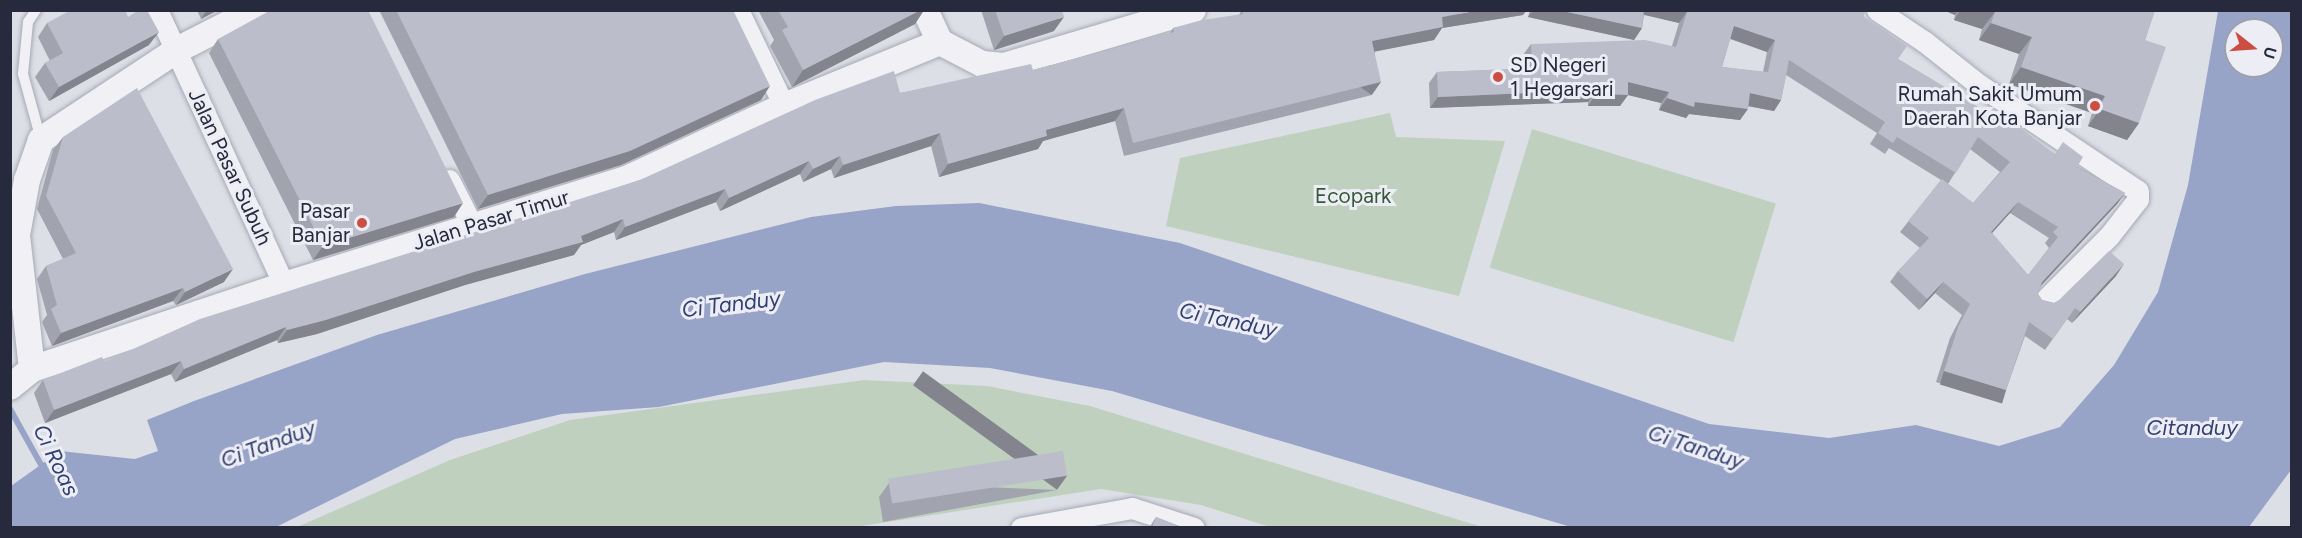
<!DOCTYPE html>
<html>
<head>
<meta charset="utf-8">
<style>
	body { margin:0 }
	#map { position:relative; width:2302px; height:538px; overflow:hidden; background:#dddfe7; font-family:Figtree,sans-serif }
	div>[style] { position:absolute }
	[style*='--x'] { left:calc(var(--x)*1px); top:calc(var(--y)*1px); width:calc(var(--w)*1px); rotate:calc(var(--a)*1deg) }
	.green>* { inset:0; background:#bfd1be; transform-origin:0 0 }
	.water>* { inset:0; background:#98a4c7 }
	.stream>* { height:6px; margin:-3px; padding:0 3px; transform-origin:3px; border-radius:3px; background:#98a4c7 }
	.roads { filter:drop-shadow(0 0 2px #a6a9b4) drop-shadow(0 0 2px #a6a9b4) }
	.service>* { height:10px; margin:-5px; padding:0 5px; transform-origin:5px; border-radius:5px; background:#f0f0f5 }
	.minor>* { height:21px; margin:-10.5px; padding:0 10.5px; transform-origin:10.5px; border-radius:10.5px; background:#f0f0f5 }
	.tertiary>* { height:26px; margin:-13px; padding:0 13px; transform-origin:13px; border-radius:13px; background:#f0f0f5 }
	.wall>* { inset:0; background:#a1a3ae }
	.shaded-wall>* { inset:0; background:#83848d; transform-origin:0 0 }
	.building>* { inset:0; background:#bbbdca; transform-origin:0 0 }
	.dots>* { width:16px; height:16px; translate:-50% -50%; box-sizing:border-box; border:3px solid #edeef5; border-radius:50% }
	span { translate:-50% -50%; white-space:nowrap; text-align:center; line-height:1.15; -webkit-text-stroke:6px #edeef5; paint-order:stroke }
	.poi-label { font-size:21px; color:#272a3d }
	.left { translate:0 -50%; text-align:left }
	.right { translate:-100% -50%; text-align:right }
	.street-label { font-size:21px; color:#272a3d }
	.park-label { font-size:21px; color:#345936 }
	.water-label { font-size:22px; color:#323f71; font-style:italic }
	.frame { position:absolute; inset:0; border:12px solid #272a3d; pointer-events:none }
	.north { position:absolute; left:2224px; top:18px; width:60px; height:60px; box-sizing:border-box; background:#edeef5; border:2px solid #9ea0ab; border-radius:50%; rotate:107deg; font-size:16px; font-weight:700; line-height:24px; text-align:center; color:#272a3d }
	.north::after { content:''; display:block; margin:auto; width:21px; height:27px; background:#cc4e42; clip-path:polygon(50% 0,100% 100%,50% 72%,0 100%) }
</style>
</head>
<body>
<div id="map">
	<div class="green">
		<i style="clip-path:polygon(1390px 113px,1396px 137px,1505px 141px,1459px 296px,1166px 226px,1180px 158px)"></i>
		<i style="left:1532px;top:129px;width:255px;height:145px;rotate:17deg"></i>
		<i style="clip-path:polygon(864px 380px,987px 386px,1090px 406px,1482px 527px,1270px 527px,1201px 505px,1101px 489px,855px 527px,295px 528px,450px 460px,570px 420px)"></i>
	</div>
	<div class="water">
		<i style="clip-path:polygon(evenodd,2218px 11px,2291px 11px,2291px 470px,2249px 527px,1571px 527px,1112px 391px,990px 368px,884px 362px,659px 407px,562px 414px,455px 439px,276px 527px,11px 527px,11px 486px,60px 451px,135px 459px,158px 451px,147px 420px,194px 401px,377px 335px,585px 274px,811px 217px,896px 206px,979px 203px,1180px 243px,1709px 424px,1829px 438px,1916px 425px,1999px 446px,2060px 427px,2114px 365px,2158px 292px,2188px 185px,2218px 11px,2236px 30px,2272px 30px,2272px 66px,2236px 66px,2236px 30px)"></i>
	</div>
	<div class="stream">
		<i style="--x:10;--y:409;--w:72;--a:60.9"></i>
	</div>
	<div class="roads">
		<div class="service">
			<i style="--x:36;--y:10;--w:14;--a:124"></i>
			<i style="--x:28;--y:22;--w:52;--a:95.5"></i>
			<i style="--x:23;--y:74;--w:68;--a:74.7"></i>
		</div>
		<div class="minor">
			<i style="--x:157;--y:10;--w:303;--a:65.2"></i>
			<i style="--x:738;--y:10;--w:106;--a:64.4"></i>
			<i style="--x:1877;--y:10;--w:58;--a:33.7"></i>
			<i style="--x:1925;--y:42;--w:68;--a:38.4"></i>
			<i style="--x:1978;--y:84;--w:192;--a:33.8"></i>
			<i style="--x:2138;--y:191;--w:8;--a:90"></i>
			<i style="--x:2138;--y:199;--w:47;--a:128.1"></i>
			<i style="--x:2109;--y:236;--w:93;--a:135"></i>
			<i style="--x:449;--y:180;--w:51;--a:62.9"></i>
			<i style="--x:1021;--y:528;--w:113;--a:-10.2"></i>
			<i style="--x:1132;--y:508;--w:65;--a:17.9"></i>
		</div>
		<div class="tertiary">
			<i style="--x:925;--y:10;--w:35;--a:65"></i>
			<i style="--x:940;--y:42;--w:47;--a:27.6"></i>
			<i style="--x:982;--y:64;--w:22;--a:5"></i>
			<i style="--x:1004;--y:66;--w:197;--a:-16.5"></i>
			<i style="--x:32;--y:369;--w:135;--a:-96.4"></i>
			<i style="--x:17;--y:235;--w:56;--a:-79.7"></i>
			<i style="--x:27;--y:180;--w:42;--a:-70.7"></i>
			<i style="--x:41;--y:140;--w:163;--a:-33.5"></i>
			<i style="--x:177;--y:50;--w:88;--a:-27.1"></i>
			<i style="--x:10;--y:387;--w:28;--a:-39"></i>
			<i style="--x:32;--y:369;--w:266;--a:-18.4"></i>
			<i style="--x:284;--y:285;--w:358;--a:-17.2"></i>
			<i style="--x:626;--y:179;--w:174;--a:-24.8"></i>
			<i style="--x:784;--y:106;--w:169;--a:-22.3"></i>
		</div>
	</div>
	<div class="wall">
		<i style="clip-path:polygon(197px 10px,218px 10px,201px 19px)"></i>
		<i style="clip-path:polygon(379px 10px,733px 10px,761px 100px,621px 165px,478px 209px)"></i>
		<i style="clip-path:polygon(758px 10px,924px 10px,915px 24px,792px 87px,770px 46px,774px 40px)"></i>
		<i style="clip-path:polygon(981px 10px,1062px 10px,1054px 31px,994px 50px)"></i>
		<i style="clip-path:polygon(1242px 10px,1523px 15px,1442px 28px,1434px 40px,1375px 51px,1372px 95px,1124px 156px,1115px 121px,1043px 141px,1038px 149px,939px 177px,931px 146px,834px 178px,831px 169px,803px 182px,800px 174px,720px 211px,716px 202px,616px 240px,614px 232px,581px 245px,574px 255px,465px 285px,317px 334px,278px 343px,277px 340px,175px 382px,171px 374px,45px 423px,34px 393px,43px 380px,104px 362px,640px 180px,900px 93px,1033px 70px,1170px 33px,1173px 28px,1239px 15px)"></i>
		<i style="clip-path:polygon(evenodd,1530px 10px,1866px 10px,1863px 16px,1898px 59px,2055px 154px,2125px 193px,2117px 204px,2041px 286px,2038px 294px,2042px 300px,2054px 303px,2116px 276px,2072px 323px,2067px 319px,2045px 350px,2025px 336px,2006px 390px,1999px 401px,1936px 382px,1950px 338px,1962px 315px,1935px 293px,1919px 310px,1890px 282px,1898px 271px,1920px 248px,1900px 232px,1941px 180px,1889px 148px,1885px 154px,1870px 144px,1877px 133px,1786px 75px,1781px 100px,1774px 111px,1749px 106px,1740px 120px,1689px 114px,1686px 118px,1659px 110px,1661px 103px,1628px 95px,1620px 106px,1588px 106px,1588px 102px,1430px 108px,1429px 83px,1437px 72px,1523px 69px,1523px 55px,1531px 44px,1672px 46px,1679px 23px,1644px 15px,1642px 28px,1634px 40px,1528px 17px,1530px 10px,1730px 39px,1767px 52px,1763px 72px,1722px 67px,1730px 39px,1530px 10px,1970px 149px,2000px 172px,1973px 203px,1948px 184px,1970px 149px,1530px 10px,2010px 213px,2049px 238px,2045px 243px,2049px 248px,2028px 275px,1992px 233px,2010px 213px)"></i>
		<i style="clip-path:polygon(1943px 10px,2155px 10px,2145px 40px,2139px 123px,2127px 140px,2088px 126px,2092px 113px,2009px 84px,2019px 54px,1979px 40px,1982px 29px,1954px 20px,1955px 15px)"></i>
		<i style="clip-path:polygon(128px 17px,149px 45px,49px 101px,35px 77px,45px 63px,50px 61px,38px 37px,47px 23px)"></i>
		<i style="clip-path:polygon(218px 39px,454px 217px,313px 260px,209px 53px)"></i>
		<i style="clip-path:polygon(63px 137px,224px 282px,176px 305px,173px 301px,52px 346px,42px 322px,47px 315px,37px 279px,46px 266px,63px 259px,37px 209px,53px 150px)"></i>
		<i style="clip-path:polygon(889px 483px,1057px 490px,883px 522px,879px 497px)"></i>
		<i style="clip-path:polygon(1156px 517px,1184px 528px,1149px 528px)"></i>
	</div>
	<div class="shaded-wall">
		<i style="clip-path:polygon(207px 10px,218px 10px,201px 19px)"></i>
		<i style="clip-path:polygon(921px 10px,924px 10px,915px 24px,792px 87px,803px 70px)"></i>
		<i style="clip-path:polygon(1480px 10px,1527px 10px,1523px 15px,1442px 28px,1434px 40px,1363px 54px,1372px 41px,1442px 17px)"></i>
		<i style="clip-path:polygon(1533px 10px,1558px 10px,1642px 28px,1634px 40px,1528px 17px)"></i>
		<i style="clip-path:polygon(1639px 10px,1682px 10px,1687px 12px,1679px 23px,1637px 13px)"></i>
		<i style="clip-path:polygon(1943px 10px,1958px 10px,1955px 15px)"></i>
		<i style="clip-path:polygon(1960px 10px,1990px 10px,1995px 12px,1982px 29px,1954px 20px)"></i>
		<i style="clip-path:polygon(1064px 17px,1054px 31px,994px 50px,1004px 36px)"></i>
		<i style="clip-path:polygon(1991px 23px,2032px 37px,2019px 54px,1979px 40px)"></i>
		<i style="clip-path:polygon(1734px 26px,1775px 40px,1767px 52px,1726px 37px)"></i>
		<i style="clip-path:polygon(159px 32px,149px 45px,49px 101px,59px 87px)"></i>
		<i style="clip-path:polygon(2021px 67px,2105px 96px,2092px 113px,2009px 84px)"></i>
		<i style="left:1381px;top:82px;width:16px;height:255px;rotate:125deg"></i>
		<i style="clip-path:polygon(1628px 82px,1669px 92px,1661px 103px,1628px 95px,1620px 106px,1588px 106px,1596px 94px)"></i>
		<i style="clip-path:polygon(770px 86px,761px 100px,621px 165px,478px 209px,488px 195px)"></i>
		<i style="clip-path:polygon(1596px 90px,1588px 102px,1430px 108px,1438px 97px)"></i>
		<i style="clip-path:polygon(1750px 93px,1781px 100px,1774px 111px,1742px 105px)"></i>
		<i style="clip-path:polygon(1667px 98px,1695px 102px,1748px 109px,1740px 120px,1689px 114px,1686px 118px,1659px 110px)"></i>
		<i style="clip-path:polygon(1124px 108px,1115px 121px,1043px 141px,1038px 149px,939px 177px,948px 164px,1046px 130px)"></i>
		<i style="clip-path:polygon(2100px 109px,2139px 123px,2127px 140px,2088px 126px)"></i>
		<i style="clip-path:polygon(940px 133px,931px 146px,834px 178px,843px 165px)"></i>
		<i style="clip-path:polygon(840px 156px,831px 169px,803px 182px,813px 169px)"></i>
		<i style="clip-path:polygon(809px 161px,800px 174px,720px 211px,729px 198px)"></i>
		<i style="clip-path:polygon(725px 189px,716px 202px,616px 240px,625px 227px)"></i>
		<i style="clip-path:polygon(2125px 193px,2117px 204px,2034px 293px,2042px 282px)"></i>
		<i style="clip-path:polygon(2018px 202px,2010px 213px,1983px 243px,1991px 232px)"></i>
		<i style="clip-path:polygon(463px 203px,454px 217px,313px 260px,323px 246px)"></i>
		<i style="clip-path:polygon(623px 219px,614px 232px,581px 245px,574px 255px,465px 285px,317px 334px,278px 343px,287px 330px,581px 236px)"></i>
		<i style="clip-path:polygon(2124px 264px,2116px 276px,2072px 323px,2080px 312px)"></i>
		<i style="clip-path:polygon(233px 269px,224px 282px,176px 305px,185px 292px)"></i>
		<i style="clip-path:polygon(1943px 282px,1935px 293px,1919px 310px,1927px 299px)"></i>
		<i style="clip-path:polygon(183px 288px,173px 301px,52px 346px,61px 333px)"></i>
		<i style="clip-path:polygon(286px 327px,277px 340px,175px 382px,184px 369px)"></i>
		<i style="clip-path:polygon(181px 361px,171px 374px,45px 423px,54px 410px)"></i>
		<i style="left:1944px;top:371px;width:65px;height:14px;rotate:17deg"></i>
		<i style="left:1067px;top:476px;width:17px;height:178px;rotate:126deg"></i>
	</div>
	<div class="building">
		<i style="clip-path:polygon(71px 10px,125px 10px,128px 17px,139px 10px,147px 10px,159px 32px,59px 87px,45px 63px,63px 53px,47px 23px)"></i>
		<i style="clip-path:polygon(271px 10px,368px 10px,463px 203px,323px 246px,218px 39px)"></i>
		<i style="clip-path:polygon(396px 10px,733px 10px,770px 86px,630px 151px,488px 195px)"></i>
		<i style="clip-path:polygon(778px 10px,921px 10px,803px 70px,782px 30px,788px 27px)"></i>
		<i style="clip-path:polygon(995px 10px,1062px 10px,1064px 17px,1004px 36px)"></i>
		<i style="clip-path:polygon(1242px 10px,1480px 10px,1442px 17px,1443px 27px,1372px 41px,1381px 82px,1133px 143px,1124px 108px,1046px 130px,1047px 136px,948px 164px,940px 133px,843px 165px,840px 156px,813px 169px,809px 161px,729px 198px,725px 189px,625px 227px,623px 219px,581px 236px,583px 242px,474px 272px,326px 320px,287px 330px,286px 327px,184px 369px,181px 361px,54px 410px,43px 380px,102px 357px,104px 362px,200px 319px,640px 180px,815px 100px,894px 71px,900px 93px,1031px 64px,1033px 70px,1174px 32px,1173px 28px,1202px 20px,1243px 14px)"></i>
		<i style="clip-path:polygon(1558px 10px,1644px 10px,1642px 28px)"></i>
		<i style="clip-path:polygon(evenodd,1682px 10px,1866px 10px,1863px 16px,1907px 46px,1898px 59px,2005px 123px,2008px 119px,2055px 154px,2063px 142px,2083px 157px,2077px 167px,2125px 193px,2042px 282px,2038px 294px,2042px 300px,2054px 303px,2059px 300px,2109px 251px,2124px 264px,2080px 312px,2075px 308px,2053px 339px,2029px 322px,2006px 390px,1944px 371px,1958px 327px,1970px 304px,1943px 282px,1927px 299px,1898px 271px,1929px 238px,1908px 221px,1942px 179px,1973px 203px,2010px 162px,1978px 137px,1956px 173px,1897px 137px,1893px 143px,1878px 133px,1885px 122px,1789px 60px,1781px 100px,1750px 93px,1748px 109px,1695px 102px,1694px 107px,1667px 98px,1669px 92px,1628px 82px,1628px 95px,1596px 94px,1596px 90px,1438px 97px,1437px 72px,1532px 68px,1531px 44px,1645px 40px,1676px 47px,1687px 12px,1682px 10px,1734px 26px,1775px 40px,1768px 72px,1722px 67px,1734px 26px,1682px 10px,2018px 202px,2058px 227px,2053px 232px,2058px 237px,2028px 275px,1991px 232px,2018px 202px)"></i>
		<i style="clip-path:polygon(1990px 10px,2155px 10px,2145px 40px,2166px 47px,2139px 123px,2100px 109px,2105px 96px,2021px 67px,2032px 37px,1991px 23px,1995px 12px)"></i>
		<i style="clip-path:polygon(137px 88px,233px 269px,185px 292px,183px 288px,61px 333px,51px 309px,57px 305px,46px 266px,76px 253px,46px 196px,63px 137px)"></i>
		<i style="left:1063px;top:451px;width:25px;height:177px;rotate:81deg"></i>
		<i style="clip-path:polygon(1156px 517px,1184px 528px,1152px 528px)"></i>
	</div>
	<div class="dots">
		<i style="left:1498px;top:77px;background:#cc4e42"></i>
		<i style="left:2095px;top:106px;background:#cc4e42"></i>
		<i style="left:362px;top:223px;background:#cc4e42"></i>
	</div>
	<div class="poi-label">
		<span class="left" style="left:1510px;top:77px">SD Negeri<br>1 Hegarsari</span>
		<span class="right" style="left:2082px;top:106px">Rumah Sakit Umum<br>Daerah Kota Banjar</span>
		<span class="right" style="left:350px;top:223px">Pasar<br>Banjar</span>
	</div>
	<div class="street-label">
		<span style="left:230px;top:167px;rotate:65deg">Jalan Pasar Subuh</span>
		<span style="left:491px;top:220px;rotate:-17deg">Jalan Pasar Timur</span>
	</div>
	<div class="park-label">
		<span style="left:1353px;top:196px">Ecopark</span>
	</div>
	<div class="water-label">
		<span style="left:731px;top:304px;rotate:-7deg">Ci Tanduy</span>
		<span style="left:1228px;top:320px;rotate:12deg">Ci Tanduy</span>
		<span style="left:2192px;top:428px">Citanduy</span>
		<span style="left:268px;top:444px;rotate:-20deg">Ci Tanduy</span>
		<span style="left:1696px;top:447px;rotate:18deg">Ci Tanduy</span>
		<span style="left:56px;top:460px;rotate:64deg">Ci Roas</span>
	</div>
	<div class="frame"></div>
	<div class="north">U</div>
</div>
</body>
</html>
